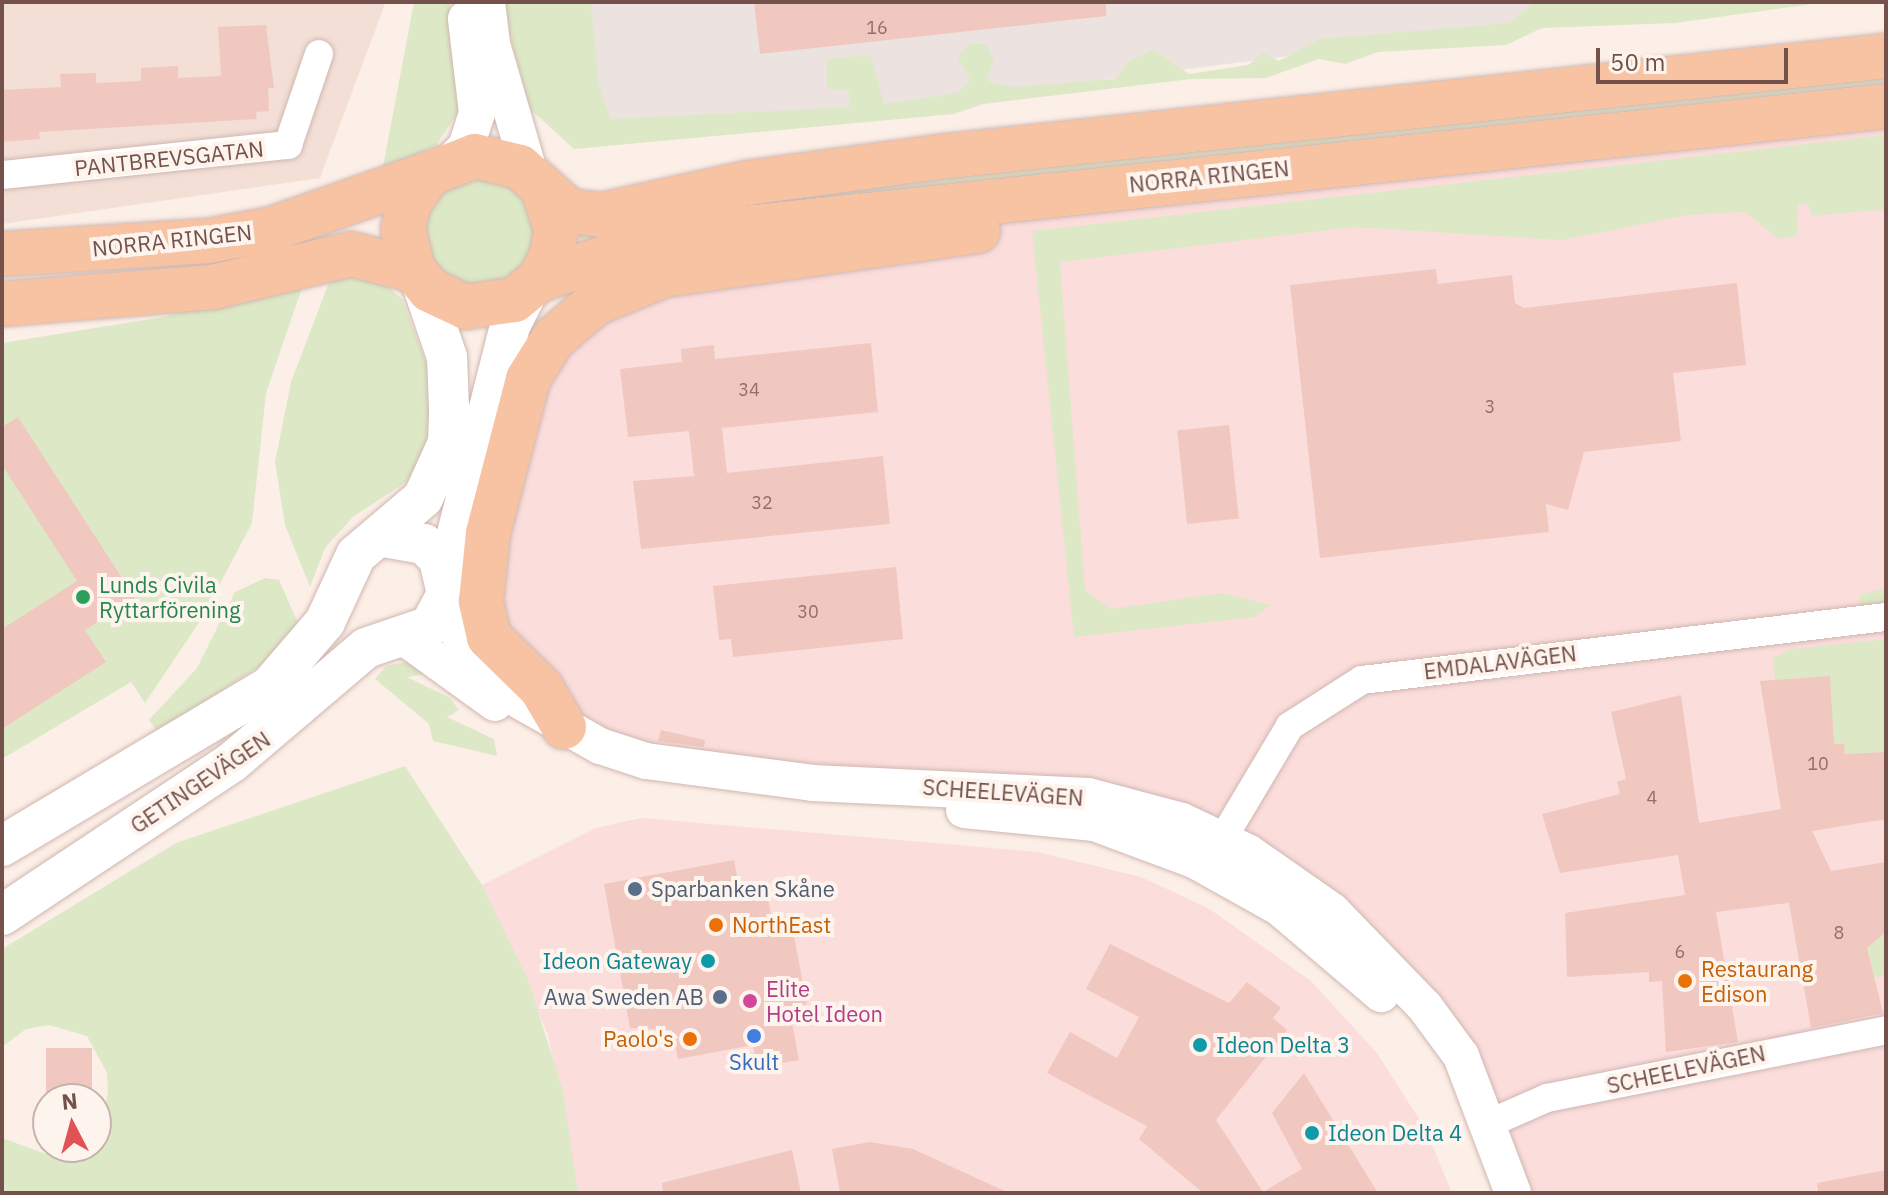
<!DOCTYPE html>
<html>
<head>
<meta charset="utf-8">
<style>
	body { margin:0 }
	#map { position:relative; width:1888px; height:1195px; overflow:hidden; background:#fcefe7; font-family:"IBM Plex Sans",sans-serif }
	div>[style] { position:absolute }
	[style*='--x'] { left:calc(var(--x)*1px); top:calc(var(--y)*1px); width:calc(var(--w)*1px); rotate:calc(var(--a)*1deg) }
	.residential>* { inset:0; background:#f3dfd6 }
	.commercial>* { inset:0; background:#fbdddc }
	.industrial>* { inset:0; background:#ece3e1 }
	.green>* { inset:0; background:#dde9c6 }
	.round { border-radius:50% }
	.building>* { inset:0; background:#f0c8c0; transform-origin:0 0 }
	.roads { filter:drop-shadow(0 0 2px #cfb7b0) drop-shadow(0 0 2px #cfb7b0) }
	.minor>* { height:28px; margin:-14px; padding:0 14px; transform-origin:14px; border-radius:14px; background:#fff }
	.tertiary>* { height:36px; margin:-18px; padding:0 18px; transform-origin:18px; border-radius:18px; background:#fff }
	.secondary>* { height:40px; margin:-20px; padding:0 20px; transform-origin:20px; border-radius:20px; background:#fff }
	.primary>* { height:44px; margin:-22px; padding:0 22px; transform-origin:22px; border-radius:22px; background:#f7c3a3 }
	.dots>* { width:22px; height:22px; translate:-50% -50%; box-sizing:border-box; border:4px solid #fef4ee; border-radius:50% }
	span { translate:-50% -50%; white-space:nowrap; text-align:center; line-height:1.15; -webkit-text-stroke:8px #fef4ee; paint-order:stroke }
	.number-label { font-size:18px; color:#946f69 }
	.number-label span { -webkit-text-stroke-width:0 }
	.street-label { font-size:22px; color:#75514c }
	.leisure-label { font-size:22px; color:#27864d }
	.left { translate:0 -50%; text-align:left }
	.service-label { font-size:22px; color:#4e5e75 }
	.right { translate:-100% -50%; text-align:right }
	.food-label { font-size:22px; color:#c56008 }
	.culture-label { font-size:22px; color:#0d838f }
	.hotel-label { font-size:22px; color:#b23c85 }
	.shop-label { font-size:22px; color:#366cbe }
	.frame { position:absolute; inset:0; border:4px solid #75514c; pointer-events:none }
	.north { position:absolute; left:32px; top:1083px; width:80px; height:80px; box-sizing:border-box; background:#fef4ee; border:2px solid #c7b3ad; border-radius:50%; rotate:354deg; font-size:22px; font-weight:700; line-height:32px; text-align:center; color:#75514c }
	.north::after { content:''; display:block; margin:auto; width:28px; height:36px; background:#e05254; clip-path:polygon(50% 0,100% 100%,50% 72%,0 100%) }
	.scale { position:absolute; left:1596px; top:48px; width:192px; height:36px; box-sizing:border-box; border:4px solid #75514c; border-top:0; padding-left:10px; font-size:24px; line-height:28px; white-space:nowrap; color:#75514c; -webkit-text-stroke:6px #fef4ee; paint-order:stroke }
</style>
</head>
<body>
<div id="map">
	<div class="residential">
		<i style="clip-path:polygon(2px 2px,385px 2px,385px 4px,320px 178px,2px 224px)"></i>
	</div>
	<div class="commercial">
		<i style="clip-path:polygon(1886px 106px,1886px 1193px,1513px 1193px,1425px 1007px,1213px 854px,600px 746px,484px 621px,528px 379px,652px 242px)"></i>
		<i style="clip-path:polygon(641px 818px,1038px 852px,1141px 877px,1208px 908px,1310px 980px,1377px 1053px,1426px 1130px,1452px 1193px,578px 1193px,548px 1035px,482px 885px,596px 828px)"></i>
	</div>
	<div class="industrial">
		<i style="clip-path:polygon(543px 2px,1713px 2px,624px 141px,551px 79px)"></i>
	</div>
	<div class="green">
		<i style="clip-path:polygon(414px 2px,449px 2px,462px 87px,459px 111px,436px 145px,382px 172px)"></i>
		<i style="clip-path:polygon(501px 2px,591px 2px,599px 86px,611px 119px,849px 107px,849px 91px,827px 89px,827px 59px,871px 55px,884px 104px,958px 93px,970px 79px,957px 58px,969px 44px,985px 44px,994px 60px,987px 81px,1012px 87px,1115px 79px,1128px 62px,1154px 49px,1189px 74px,1248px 65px,1263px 53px,1279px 61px,1319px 39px,1509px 23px,1535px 2px,1827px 2px,1675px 23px,1542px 28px,1506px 45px,1378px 52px,1345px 64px,1319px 59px,1266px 78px,1191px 79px,983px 104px,954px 114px,574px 149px,530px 109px)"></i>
		<i style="clip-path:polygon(1886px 74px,1886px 89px,579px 253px,580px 230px,815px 193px)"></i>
		<i style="clip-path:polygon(1886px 135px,1886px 209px,1812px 216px,1808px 204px,1798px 205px,1797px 236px,1779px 239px,1745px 212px,1688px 215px,1562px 240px,1353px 227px,1060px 262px,1085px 590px,1111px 609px,1222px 593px,1271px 605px,1255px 617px,1074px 637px,1032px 231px)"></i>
		<i class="round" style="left:425px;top:176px;width:110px;height:110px"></i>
		<i style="clip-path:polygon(333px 272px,381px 281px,402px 299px,429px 371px,432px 408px,427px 444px,409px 480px,353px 517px,325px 548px,310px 587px,285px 525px,275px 462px,291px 382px)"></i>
		<i style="clip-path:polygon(305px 279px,266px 393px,252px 523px,202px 618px,145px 703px,131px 682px,2px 759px,2px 343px,163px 317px)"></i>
		<i style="clip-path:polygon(265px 578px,279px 580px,298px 623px,261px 665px,158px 732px,149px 720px,197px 668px,235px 592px)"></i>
		<i style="clip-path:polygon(1886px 588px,1886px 606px,1861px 609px,1859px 595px)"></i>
		<i style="clip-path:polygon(1886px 639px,1886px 752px,1844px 754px,1845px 744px,1834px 744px,1829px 676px,1775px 680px,1773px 658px,1791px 649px)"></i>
		<i style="clip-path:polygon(417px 660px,430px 673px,407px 677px,450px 698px,459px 710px,447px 717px,494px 739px,497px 756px,433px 741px,429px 724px,375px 679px,386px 666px)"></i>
		<i style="clip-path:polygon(405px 766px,482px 885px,528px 980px,563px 1091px,578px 1193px,2px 1193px,2px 1138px,46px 1154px,96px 1147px,108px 1093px,107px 1073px,87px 1036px,49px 1025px,26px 1029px,2px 1047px,2px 949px,176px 843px)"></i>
		<i style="clip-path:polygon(1886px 932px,1886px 975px,1874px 978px,1867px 948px)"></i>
	</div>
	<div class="building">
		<i style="clip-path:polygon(754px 2px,1106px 2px,1106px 16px,760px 54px)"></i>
		<i style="clip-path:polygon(266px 25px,274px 88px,268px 88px,269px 111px,256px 112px,257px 119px,39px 132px,40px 139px,2px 142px,2px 90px,61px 87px,60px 74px,96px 73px,96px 83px,141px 81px,141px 68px,178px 66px,178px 78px,221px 76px,218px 27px)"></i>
		<i style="clip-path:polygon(1436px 269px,1438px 284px,1512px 275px,1515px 303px,1524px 308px,1737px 283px,1746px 365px,1673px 373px,1681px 441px,1584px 452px,1568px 510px,1546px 504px,1549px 532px,1320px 558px,1290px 285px)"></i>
		<i style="clip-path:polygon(871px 343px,878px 412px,722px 428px,727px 473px,883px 456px,890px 524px,641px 549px,633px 481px,694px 476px,689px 431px,628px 437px,620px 369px,682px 362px,681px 349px,714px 345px,715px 359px)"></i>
		<i style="clip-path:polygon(18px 417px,135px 598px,85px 630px,106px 662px,2px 729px,2px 629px,77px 581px,2px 465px,2px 427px)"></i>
		<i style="left:1229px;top:425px;width:94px;height:52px;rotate:84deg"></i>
		<i style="clip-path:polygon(896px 567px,903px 639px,733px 657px,731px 639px,719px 640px,713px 586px)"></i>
		<i style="clip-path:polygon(1830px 676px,1834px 744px,1845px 744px,1844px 754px,1886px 752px,1886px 819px,1812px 831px,1831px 871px,1886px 862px,1886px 932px,1867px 948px,1883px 1013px,1811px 1028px,1789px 903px,1716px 912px,1738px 1042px,1666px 1052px,1662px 981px,1649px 982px,1649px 972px,1567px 977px,1565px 913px,1685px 895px,1678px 855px,1560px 873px,1542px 814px,1620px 794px,1617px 782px,1626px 779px,1611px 712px,1681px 695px,1699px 823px,1781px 809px,1760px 681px)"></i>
		<i style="clip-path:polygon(661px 730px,705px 740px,704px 747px,658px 741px)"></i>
		<i style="clip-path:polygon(734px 860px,741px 898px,767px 893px,772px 919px,790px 916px,807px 1004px,789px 1007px,799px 1060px,757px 1068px,753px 1045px,678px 1059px,672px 1030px,630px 1028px,604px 884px)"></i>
		<i style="clip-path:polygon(1110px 944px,1229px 1003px,1247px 982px,1281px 1008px,1273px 1018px,1287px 1030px,1216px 1120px,1263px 1192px,1302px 1169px,1272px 1113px,1304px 1073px,1378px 1193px,1203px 1193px,1139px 1139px,1147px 1126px,1047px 1073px,1070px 1032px,1117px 1058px,1139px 1017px,1086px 989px)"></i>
		<i style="left:46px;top:1048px;width:46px;height:51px"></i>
		<i style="clip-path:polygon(870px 1142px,913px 1149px,1009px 1193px,840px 1193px,832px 1149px)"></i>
		<i style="clip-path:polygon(792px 1150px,801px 1193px,663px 1193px,662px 1183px)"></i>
		<i style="clip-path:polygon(1886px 1170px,1886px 1193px,1818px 1193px,1817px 1183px)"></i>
	</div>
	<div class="roads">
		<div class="minor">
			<i style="--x:2;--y:175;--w:288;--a:-6"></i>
			<i style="--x:288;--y:145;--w:96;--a:-71.2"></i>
			<i style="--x:1213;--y:855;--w:150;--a:-59.2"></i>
			<i style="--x:1290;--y:726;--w:85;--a:-32.6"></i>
			<i style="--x:1362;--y:680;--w:528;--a:-6.86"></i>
			<i style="--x:1490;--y:1123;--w:62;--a:-23.7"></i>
			<i style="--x:1547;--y:1098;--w:346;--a:-11.3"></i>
		</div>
		<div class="tertiary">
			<i style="--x:487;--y:2;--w:42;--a:83.2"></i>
			<i style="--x:492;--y:44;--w:136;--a:73.8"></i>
			<i style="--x:452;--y:161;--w:20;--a:-45"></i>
			<i style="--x:466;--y:147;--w:36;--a:-72"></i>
			<i style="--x:477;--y:113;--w:95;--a:-96.7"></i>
			<i style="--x:445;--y:602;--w:48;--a:66.6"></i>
			<i style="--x:464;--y:646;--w:78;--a:44.5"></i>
			<i style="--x:520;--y:701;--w:92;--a:29.4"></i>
			<i style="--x:600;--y:746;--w:48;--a:18.1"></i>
			<i style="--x:646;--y:761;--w:168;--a:7.5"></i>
			<i style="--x:813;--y:783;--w:275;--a:2.7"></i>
			<i style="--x:1088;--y:796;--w:97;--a:14.9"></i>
			<i style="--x:1182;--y:821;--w:74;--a:25.5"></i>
			<i style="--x:1249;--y:853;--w:101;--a:34.9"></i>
			<i style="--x:1332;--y:911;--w:134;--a:45.9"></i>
			<i style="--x:1425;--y:1007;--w:61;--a:53.7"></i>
			<i style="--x:1461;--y:1056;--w:147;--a:69.2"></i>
			<i style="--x:405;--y:638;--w:111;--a:35.8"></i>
			<i style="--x:964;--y:810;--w:131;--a:5.7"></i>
			<i style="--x:1094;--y:823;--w:109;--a:20.4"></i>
			<i style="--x:1196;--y:861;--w:96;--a:29.2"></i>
			<i style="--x:1280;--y:908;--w:133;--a:40.4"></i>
		</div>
		<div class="secondary">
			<i style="--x:446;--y:577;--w:259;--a:-75.7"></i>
			<i style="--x:510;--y:326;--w:39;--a:-63"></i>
			<i style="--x:2;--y:846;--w:312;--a:-30.8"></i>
			<i style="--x:270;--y:686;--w:84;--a:-49.3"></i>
			<i style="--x:325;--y:622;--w:74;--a:-65.2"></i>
			<i style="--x:356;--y:555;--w:88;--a:-40.4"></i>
			<i style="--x:423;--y:498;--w:60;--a:-65.6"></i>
			<i style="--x:448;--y:443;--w:35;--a:-88"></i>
			<i style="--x:449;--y:408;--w:51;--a:-92.2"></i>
			<i style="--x:447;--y:357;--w:80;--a:-108.9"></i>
			<i style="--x:2;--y:915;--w:275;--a:-33.6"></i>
			<i style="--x:231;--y:763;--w:177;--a:-40.4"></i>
			<i style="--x:366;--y:648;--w:68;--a:-19"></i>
			<i style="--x:430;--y:626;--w:36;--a:-62"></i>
			<i style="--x:447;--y:594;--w:36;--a:-103"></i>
			<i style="--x:439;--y:559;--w:21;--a:-135"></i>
			<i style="--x:424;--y:544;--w:41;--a:-170.1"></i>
		</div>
		<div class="primary">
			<i style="--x:544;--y:192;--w:40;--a:72"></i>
			<i style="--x:556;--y:230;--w:25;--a:99"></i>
			<i style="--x:552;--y:255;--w:28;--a:117"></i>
			<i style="--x:539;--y:280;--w:32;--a:141"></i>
			<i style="--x:514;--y:300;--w:49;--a:171.7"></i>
			<i style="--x:466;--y:307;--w:40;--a:-155"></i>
			<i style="--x:430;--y:290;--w:26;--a:-130"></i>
			<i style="--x:413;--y:270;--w:42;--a:-103.7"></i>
			<i style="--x:403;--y:229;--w:27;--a:-77"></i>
			<i style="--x:409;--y:203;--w:35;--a:-55"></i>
			<i style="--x:429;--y:174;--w:49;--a:-21.4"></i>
			<i style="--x:475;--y:156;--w:46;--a:13.7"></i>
			<i style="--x:520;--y:167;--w:66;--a:41.9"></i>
			<i style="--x:569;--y:211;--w:33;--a:7"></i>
			<i style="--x:602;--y:215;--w:148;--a:-12.4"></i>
			<i style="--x:747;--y:183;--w:203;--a:-7.7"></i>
			<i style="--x:948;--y:156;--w:943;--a:-6.09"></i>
			<i style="--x:2;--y:254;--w:206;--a:-3.6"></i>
			<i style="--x:208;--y:241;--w:65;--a:-10.6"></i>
			<i style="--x:272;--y:229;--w:166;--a:-19.3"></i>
			<i style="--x:539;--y:280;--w:119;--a:-18.6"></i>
			<i style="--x:652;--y:242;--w:68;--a:-9.3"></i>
			<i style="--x:719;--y:231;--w:1174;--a:-6.11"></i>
			<i style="--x:2;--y:304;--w:212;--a:-4.6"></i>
			<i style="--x:213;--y:287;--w:142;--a:-13.4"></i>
			<i style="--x:351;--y:254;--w:64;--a:14.5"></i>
			<i style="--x:564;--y:727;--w:45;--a:-120.5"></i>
			<i style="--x:541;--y:688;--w:73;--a:-135.6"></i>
			<i style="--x:489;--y:637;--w:37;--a:-103"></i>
			<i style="--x:481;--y:601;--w:68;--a:-84.1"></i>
			<i style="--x:488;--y:533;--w:159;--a:-75.4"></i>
			<i style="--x:528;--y:379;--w:47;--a:-58"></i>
			<i style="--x:553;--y:339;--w:55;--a:-40.6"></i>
			<i style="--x:595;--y:303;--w:74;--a:-22.1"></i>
			<i style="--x:664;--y:275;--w:317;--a:-8"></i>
		</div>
	</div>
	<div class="dots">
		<i style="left:83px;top:597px;background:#2e9e5b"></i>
		<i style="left:635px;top:889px;background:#5c6f8a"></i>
		<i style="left:716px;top:925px;background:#e8710a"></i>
		<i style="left:708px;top:961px;background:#0f9aa8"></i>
		<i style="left:1685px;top:981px;background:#e8710a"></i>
		<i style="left:720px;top:997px;background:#5c6f8a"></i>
		<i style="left:750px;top:1001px;background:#d1479c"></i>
		<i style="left:754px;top:1036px;background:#3f7fe0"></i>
		<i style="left:690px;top:1039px;background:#e8710a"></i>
		<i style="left:1200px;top:1045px;background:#0f9aa8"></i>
		<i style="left:1312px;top:1133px;background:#0f9aa8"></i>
	</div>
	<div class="number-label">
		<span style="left:877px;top:28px">16</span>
		<span style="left:749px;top:390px">34</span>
		<span style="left:1490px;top:407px">3</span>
		<span style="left:762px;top:503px">32</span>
		<span style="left:808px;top:612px">30</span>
		<span style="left:1818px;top:764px">10</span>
		<span style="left:1652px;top:798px">4</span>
		<span style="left:1839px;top:933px">8</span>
		<span style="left:1680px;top:952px">6</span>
	</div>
	<div class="street-label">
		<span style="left:169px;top:158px;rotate:-6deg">PANTBREVSGATAN</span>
		<span style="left:1209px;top:176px;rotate:-6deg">NORRA RINGEN</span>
		<span style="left:172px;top:240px;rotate:-6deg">NORRA RINGEN</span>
		<span style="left:1500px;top:662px;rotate:-7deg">EMDALAVÄGEN</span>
		<span style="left:200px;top:782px;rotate:-34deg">GETINGEVÄGEN</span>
		<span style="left:1003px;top:792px;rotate:4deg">SCHEELEVÄGEN</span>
		<span style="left:1686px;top:1069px;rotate:-12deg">SCHEELEVÄGEN</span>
	</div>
	<div class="leisure-label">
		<span class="left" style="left:99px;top:597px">Lunds Civila<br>Ryttarförening</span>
	</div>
	<div class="service-label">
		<span class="left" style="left:651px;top:889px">Sparbanken Skåne</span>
		<span class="right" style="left:704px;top:997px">Awa Sweden AB</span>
	</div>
	<div class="food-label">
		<span class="left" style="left:732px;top:925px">NorthEast</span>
		<span class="left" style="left:1701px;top:981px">Restaurang<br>Edison</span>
		<span class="right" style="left:674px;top:1039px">Paolo's</span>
	</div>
	<div class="culture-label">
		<span class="right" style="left:692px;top:961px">Ideon Gateway</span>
		<span class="left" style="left:1216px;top:1045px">Ideon Delta 3</span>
		<span class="left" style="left:1328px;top:1133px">Ideon Delta 4</span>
	</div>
	<div class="hotel-label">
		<span class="left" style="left:766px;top:1001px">Elite<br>Hotel Ideon</span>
	</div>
	<div class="shop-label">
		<span style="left:754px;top:1062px">Skult</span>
	</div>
	<div class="frame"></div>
	<div class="north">N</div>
	<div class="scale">50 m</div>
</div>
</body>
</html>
